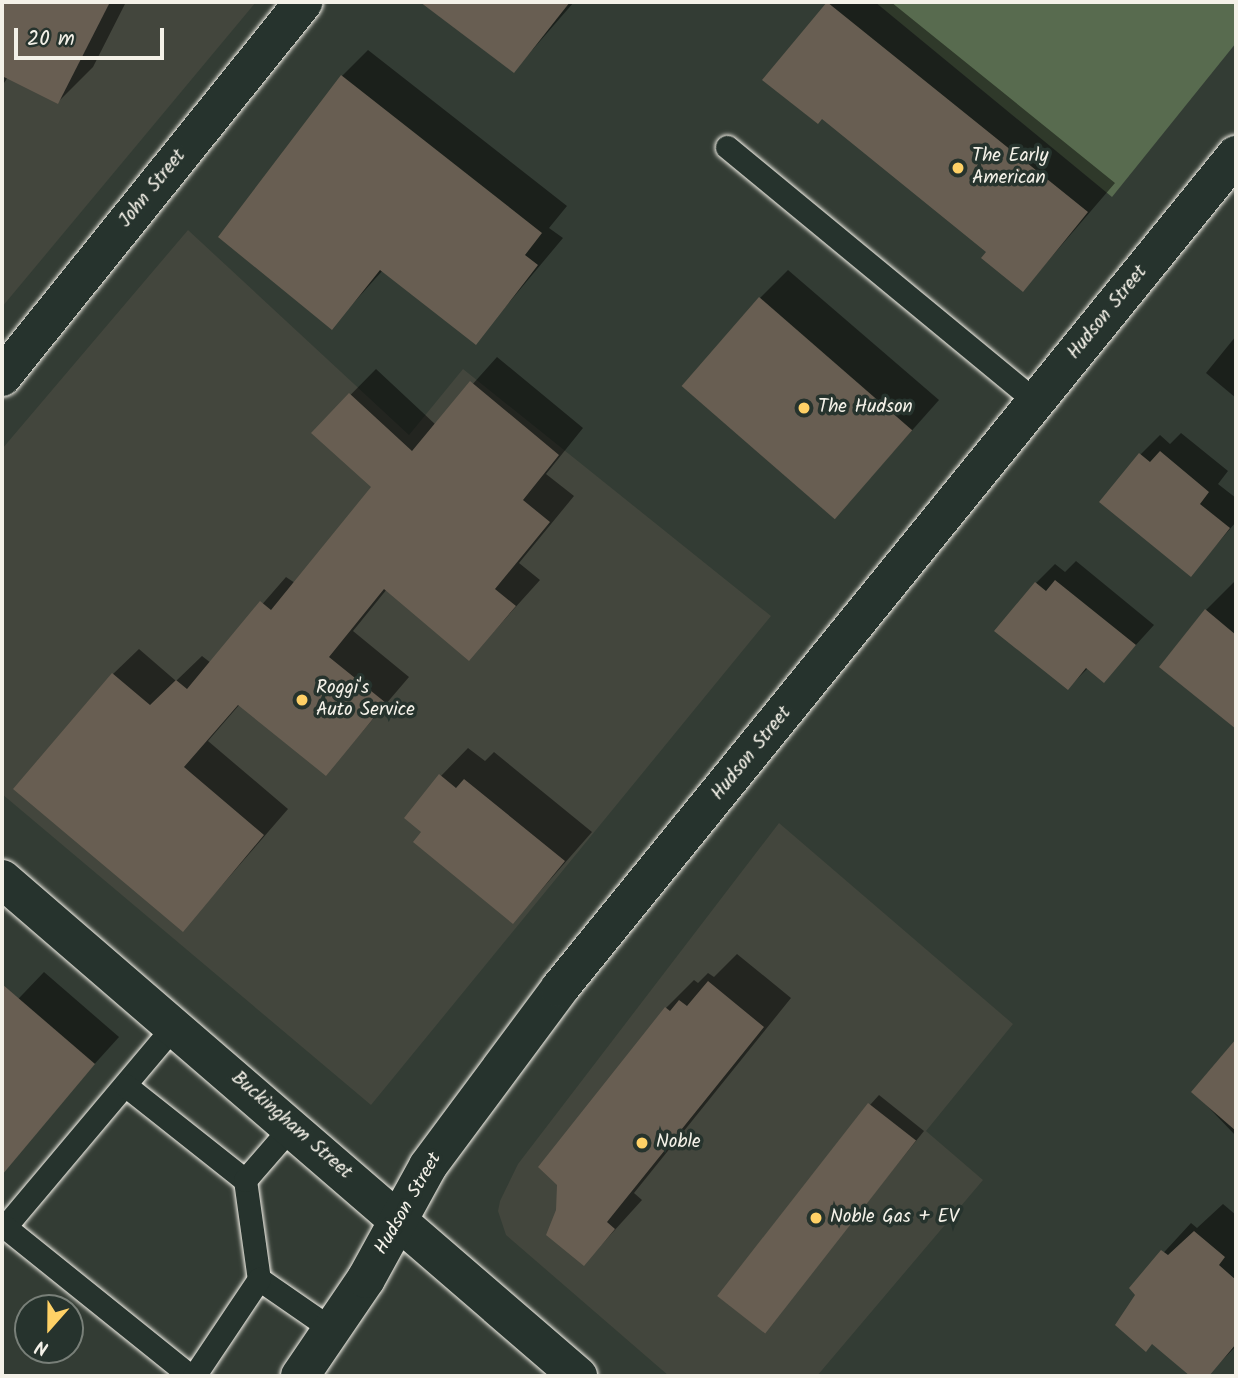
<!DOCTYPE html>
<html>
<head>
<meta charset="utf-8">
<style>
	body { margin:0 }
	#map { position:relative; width:1238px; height:1378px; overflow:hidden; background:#333c34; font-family:Kalam,sans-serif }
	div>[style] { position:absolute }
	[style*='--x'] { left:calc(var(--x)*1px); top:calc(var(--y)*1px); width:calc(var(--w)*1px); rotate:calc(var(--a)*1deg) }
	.built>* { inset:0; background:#43463d }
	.green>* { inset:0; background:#586b4f }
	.shadow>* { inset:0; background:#0007 }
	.building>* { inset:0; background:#685e52; transform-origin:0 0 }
	.roads { filter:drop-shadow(0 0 2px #f4f1e8) drop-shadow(0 0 2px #f4f1e8) }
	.lane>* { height:23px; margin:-11.5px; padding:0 11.5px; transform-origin:11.5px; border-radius:11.5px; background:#26332d }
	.street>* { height:38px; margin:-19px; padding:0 19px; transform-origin:19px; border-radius:19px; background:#26332d }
	.secondary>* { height:38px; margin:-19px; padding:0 19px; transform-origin:19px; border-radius:19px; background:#26332d }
	.dots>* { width:19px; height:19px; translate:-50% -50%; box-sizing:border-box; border:4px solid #26332d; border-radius:50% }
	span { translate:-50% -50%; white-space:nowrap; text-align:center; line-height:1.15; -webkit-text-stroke:7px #26332d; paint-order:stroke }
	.poi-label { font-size:19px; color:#f4f1e8 }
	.left { translate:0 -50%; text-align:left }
	.street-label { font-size:19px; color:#f4f1e8 }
	.frame { position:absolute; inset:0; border:4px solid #f4f1e8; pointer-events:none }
	.north { position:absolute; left:14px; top:1294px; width:70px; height:70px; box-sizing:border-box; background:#26332d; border:2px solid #787f78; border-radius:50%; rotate:201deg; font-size:19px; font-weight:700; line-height:28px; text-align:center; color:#f4f1e8 }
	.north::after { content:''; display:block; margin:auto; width:24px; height:32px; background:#ffd166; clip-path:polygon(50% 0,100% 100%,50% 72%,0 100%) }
	.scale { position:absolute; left:14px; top:28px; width:150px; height:32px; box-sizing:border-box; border:4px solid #f4f1e8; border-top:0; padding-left:9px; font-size:21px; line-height:24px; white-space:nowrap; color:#f4f1e8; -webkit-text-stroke:5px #26332d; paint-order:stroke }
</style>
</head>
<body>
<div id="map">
	<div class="built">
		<i style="clip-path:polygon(2px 2px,256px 2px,2px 307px)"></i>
		<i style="clip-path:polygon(188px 230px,409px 435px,463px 369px,771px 616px,371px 1105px,2px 794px,2px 449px)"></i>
		<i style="clip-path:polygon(779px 823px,1013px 1024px,926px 1131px,983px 1180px,817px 1376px,669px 1376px,506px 1235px,498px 1211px,500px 1201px,518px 1164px)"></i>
	</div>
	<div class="green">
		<i style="clip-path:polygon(875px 2px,1236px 2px,1236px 43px,1112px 197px)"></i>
	</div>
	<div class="shadow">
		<i style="clip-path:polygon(2px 2px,126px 2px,93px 67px,58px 102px,8px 77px,2px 86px)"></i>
		<i style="clip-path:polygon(424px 2px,574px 2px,514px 71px)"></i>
		<i style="clip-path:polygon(829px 2px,891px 2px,1115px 183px,1023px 290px,988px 252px,823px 117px,765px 79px)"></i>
		<i style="clip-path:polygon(368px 50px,567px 206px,549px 228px,563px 238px,476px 342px,383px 270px,332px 327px,220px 236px,342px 76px)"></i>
		<i style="clip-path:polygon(788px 270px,939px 400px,836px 516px,760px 298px)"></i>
		<i style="clip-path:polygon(1236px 336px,1236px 398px,1206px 373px)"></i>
		<i style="clip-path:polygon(497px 357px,583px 428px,546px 474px,574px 496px,519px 563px,540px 580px,469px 659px,387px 589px,353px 631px,409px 677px,326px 774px,240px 704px,208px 741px,288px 809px,183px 930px,113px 674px,139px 649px,176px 681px,202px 656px,211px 663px,286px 577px,295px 583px,374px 487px,313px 433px,376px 369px,436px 425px)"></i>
		<i style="clip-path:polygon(1181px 433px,1228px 471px,1218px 484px,1236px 498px,1236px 522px,1191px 574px,1140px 455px,1160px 435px,1170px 444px)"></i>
		<i style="clip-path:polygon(1076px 561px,1154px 625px,1104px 680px,1088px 668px,1068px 688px,1036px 583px,1055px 564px,1065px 572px)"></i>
		<i style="clip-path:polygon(1234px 582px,1236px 710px,1227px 719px,1206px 610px)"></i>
		<i style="clip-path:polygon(468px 748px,485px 761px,494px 752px,592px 832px,513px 922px,423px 832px,441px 776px)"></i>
		<i style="clip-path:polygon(737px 954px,791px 998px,634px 1193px,642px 1200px,584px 1264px,558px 1210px,558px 1184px,541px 1167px,666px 1008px,694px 980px,698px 983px,708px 973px,714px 977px)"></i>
		<i style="clip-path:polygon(44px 972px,119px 1037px,3px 1165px,2px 1016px)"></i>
		<i style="clip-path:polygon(1236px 1041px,1236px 1136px,1193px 1091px)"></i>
		<i style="clip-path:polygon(879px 1095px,924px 1131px,772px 1320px,870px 1105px)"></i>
		<i style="clip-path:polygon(1223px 1204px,1236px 1215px,1236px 1346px,1207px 1376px,1193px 1376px,1153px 1342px,1137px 1294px,1131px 1288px,1191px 1223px,1197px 1228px)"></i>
	</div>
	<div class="building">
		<i style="clip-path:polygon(2px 2px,110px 2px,58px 104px,2px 76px)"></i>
		<i style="clip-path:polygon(420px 2px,570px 2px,514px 73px)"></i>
		<i style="clip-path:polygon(827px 2px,1088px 212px,1023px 292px,981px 258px,986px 252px,822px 119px,818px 124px,762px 80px)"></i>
		<i style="clip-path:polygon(341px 75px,542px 233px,525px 255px,538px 265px,476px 345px,380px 270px,332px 330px,218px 237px)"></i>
		<i style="left:759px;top:297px;width:203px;height:118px;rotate:41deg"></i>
		<i style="clip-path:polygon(470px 381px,559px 455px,523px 500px,550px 522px,495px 589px,516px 606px,469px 661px,384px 589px,329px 657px,386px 703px,326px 776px,238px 705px,184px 767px,264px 835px,183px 932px,13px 789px,112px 673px,150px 705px,176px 680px,187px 689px,260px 601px,271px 610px,371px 487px,311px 433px,349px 393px,412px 451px)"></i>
		<i style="clip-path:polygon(1160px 451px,1209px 492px,1200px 504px,1230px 528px,1191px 577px,1099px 502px,1139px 453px,1150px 462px)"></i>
		<i style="clip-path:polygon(1055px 580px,1136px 645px,1104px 683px,1086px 668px,1068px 690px,994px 631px,1035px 582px,1046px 591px)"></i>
		<i style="clip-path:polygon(1205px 609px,1236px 635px,1236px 729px,1159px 667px)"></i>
		<i style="clip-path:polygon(439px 774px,456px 788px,464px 779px,565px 861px,513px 924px,413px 842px,421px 832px,404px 818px)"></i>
		<i style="clip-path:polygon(708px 981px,764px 1027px,607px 1222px,615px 1229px,584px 1266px,546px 1235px,556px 1210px,557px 1185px,538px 1167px,665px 1007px,670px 1011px,679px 1000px,687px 1006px)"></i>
		<i style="clip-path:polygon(2px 984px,95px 1064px,2px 1175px)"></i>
		<i style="clip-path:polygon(1236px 1039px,1236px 1131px,1191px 1092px)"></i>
		<i style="left:868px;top:1103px;width:61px;height:245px;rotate:38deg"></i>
		<i style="clip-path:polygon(1194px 1231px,1225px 1257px,1219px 1265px,1236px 1280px,1236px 1344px,1209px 1376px,1190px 1376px,1152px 1344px,1146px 1352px,1115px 1325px,1135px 1295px,1129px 1288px,1161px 1250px,1168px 1255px)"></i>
	</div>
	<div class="roads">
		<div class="lane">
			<i style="--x:727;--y:147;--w:401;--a:39.5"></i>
			<i style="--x:174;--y:1026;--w:263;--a:130.1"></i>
			<i style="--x:5;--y:1227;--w:238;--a:38.8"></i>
			<i style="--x:125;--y:1085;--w:153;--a:38.4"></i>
			<i style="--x:245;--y:1180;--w:100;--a:82"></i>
			<i style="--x:259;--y:1279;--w:91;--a:34.7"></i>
			<i style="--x:245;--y:1180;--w:72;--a:-49"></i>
			<i style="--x:194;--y:1376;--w:117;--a:-56.2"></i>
		</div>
		<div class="street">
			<i style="--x:2;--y:377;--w:481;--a:-51.2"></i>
		</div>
		<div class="secondary">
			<i style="--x:2;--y:879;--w:761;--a:40.79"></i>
			<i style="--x:300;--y:1376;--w:117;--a:-55.8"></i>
			<i style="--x:366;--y:1279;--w:129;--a:-61.2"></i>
			<i style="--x:428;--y:1166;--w:222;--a:-53.4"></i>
			<i style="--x:560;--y:988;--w:1073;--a:-50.94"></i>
		</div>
	</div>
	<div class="dots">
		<i style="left:958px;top:168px;background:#ffd166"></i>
		<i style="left:804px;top:408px;background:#ffd166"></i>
		<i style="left:302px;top:700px;background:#ffd166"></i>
		<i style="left:642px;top:1143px;background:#ffd166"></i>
		<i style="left:816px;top:1218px;background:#ffd166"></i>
	</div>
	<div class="poi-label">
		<span class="left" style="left:972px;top:168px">The Early<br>American</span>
		<span class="left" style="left:818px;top:408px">The Hudson</span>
		<span class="left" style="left:316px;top:700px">Roggi's<br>Auto Service</span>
		<span class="left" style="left:656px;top:1143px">Noble</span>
		<span class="left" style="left:830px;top:1218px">Noble Gas + EV</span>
	</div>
	<div class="street-label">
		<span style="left:153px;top:189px;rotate:-51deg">John Street</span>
		<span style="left:1108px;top:313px;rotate:-51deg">Hudson Street</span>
		<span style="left:752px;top:754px;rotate:-51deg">Hudson Street</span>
		<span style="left:291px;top:1126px;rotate:41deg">Buckingham Street</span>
		<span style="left:409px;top:1204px;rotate:-60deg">Hudson Street</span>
	</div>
	<div class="frame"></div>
	<div class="north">N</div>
	<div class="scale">20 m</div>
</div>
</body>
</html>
